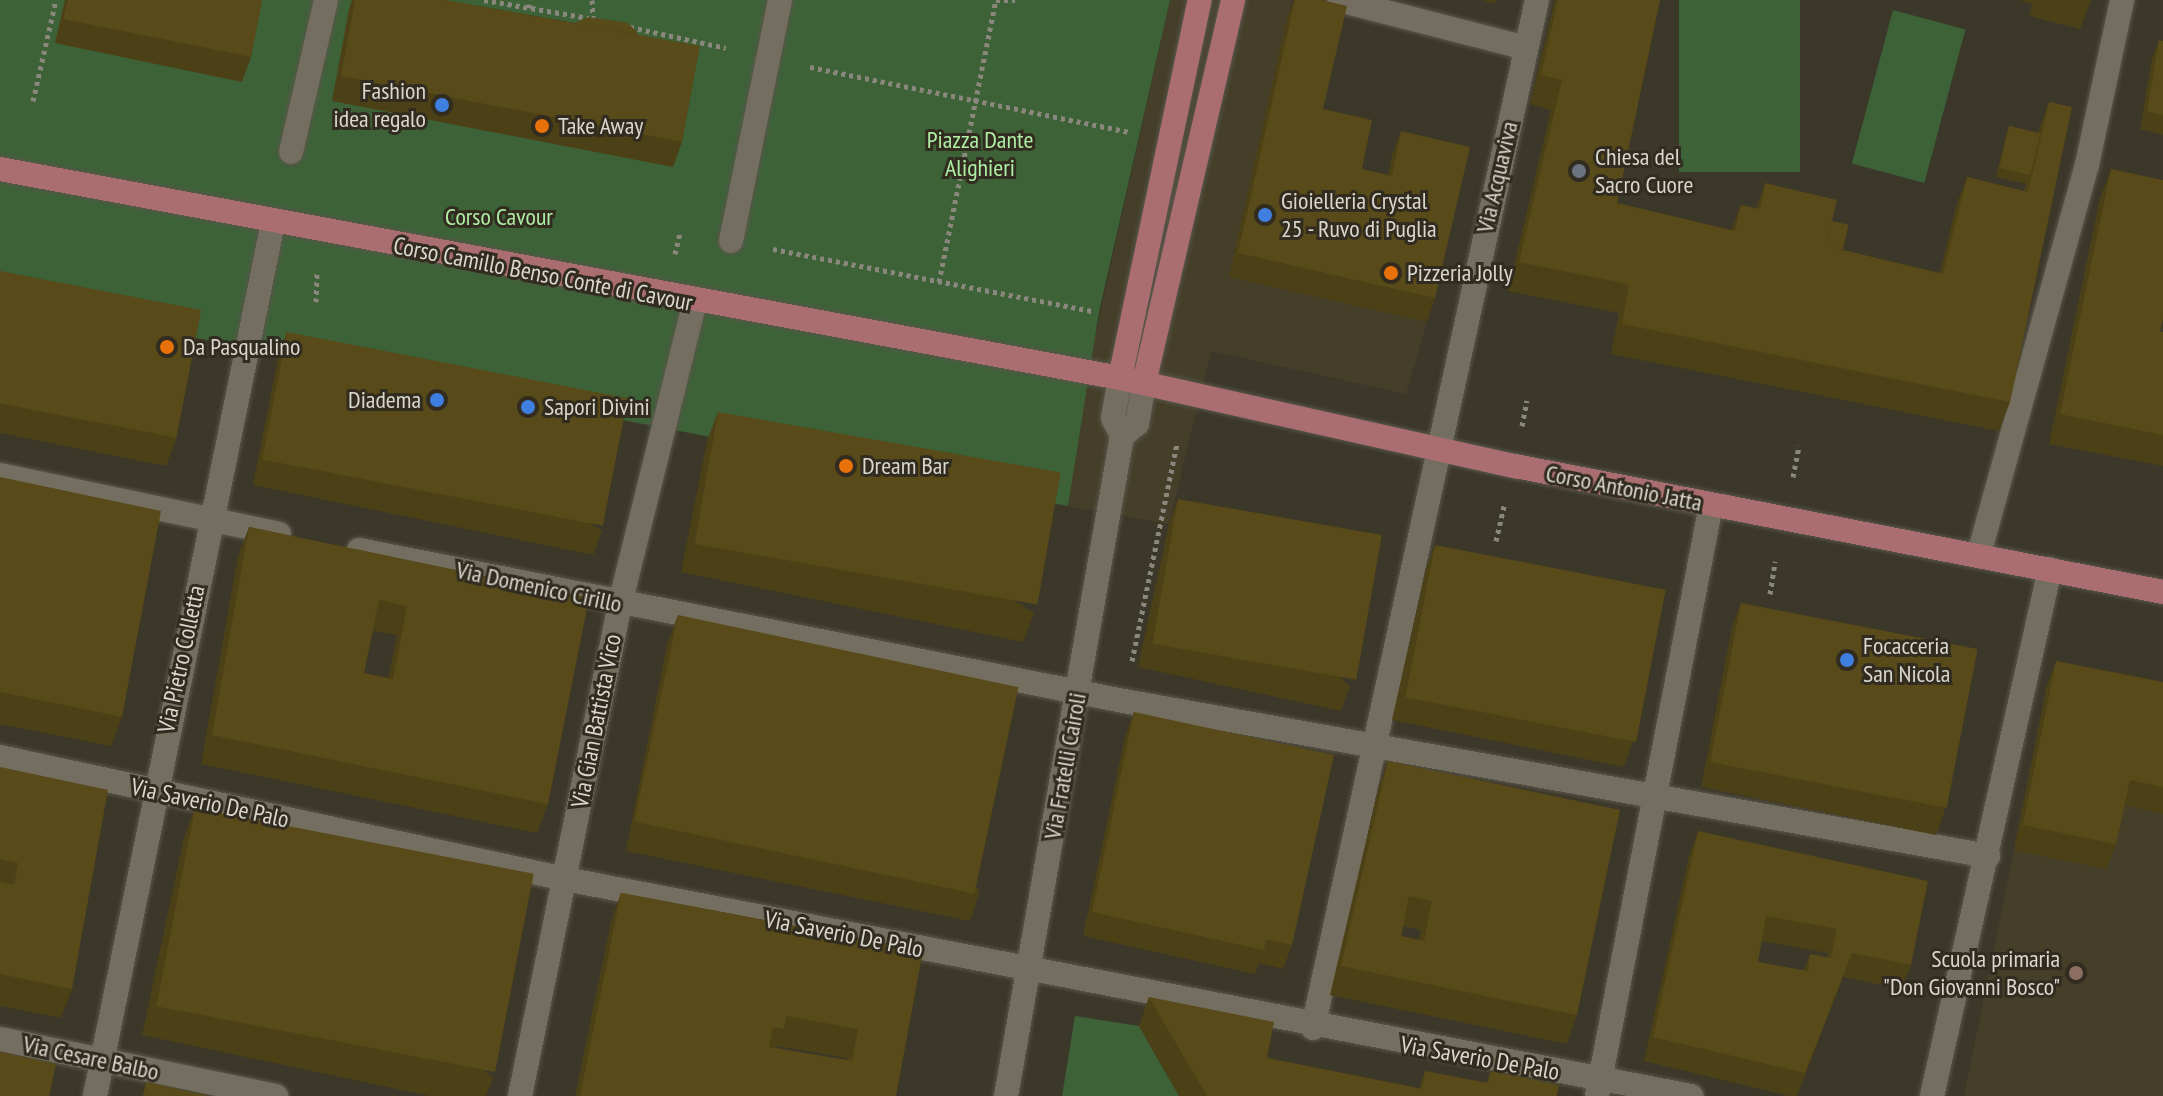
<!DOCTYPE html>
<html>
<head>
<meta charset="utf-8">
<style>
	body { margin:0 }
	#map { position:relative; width:2163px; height:1096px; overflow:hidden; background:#3b3729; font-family:"PT Sans Narrow",sans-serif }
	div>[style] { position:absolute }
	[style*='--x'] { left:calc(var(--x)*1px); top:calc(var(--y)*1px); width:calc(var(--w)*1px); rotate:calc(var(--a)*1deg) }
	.built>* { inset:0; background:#453f2a }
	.green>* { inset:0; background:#3d6238; transform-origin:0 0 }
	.path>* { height:5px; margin-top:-2.5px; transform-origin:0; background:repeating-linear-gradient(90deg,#8a877c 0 4px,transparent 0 8px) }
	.roads { filter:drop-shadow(0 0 2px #59564a) drop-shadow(0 0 2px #59564a) }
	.minor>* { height:24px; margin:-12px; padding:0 12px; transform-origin:12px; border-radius:12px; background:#736e5f }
	.major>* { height:24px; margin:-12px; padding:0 12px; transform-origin:12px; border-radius:12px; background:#aa6e70 }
	.wall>* { inset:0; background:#4c4016 }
	.building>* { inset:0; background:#584a19; transform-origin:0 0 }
	.dots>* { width:22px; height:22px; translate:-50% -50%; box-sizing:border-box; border:4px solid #312c1f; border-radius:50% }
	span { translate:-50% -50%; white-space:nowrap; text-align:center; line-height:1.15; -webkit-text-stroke:6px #312c1f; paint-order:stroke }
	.poi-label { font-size:24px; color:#dad7cf }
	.right { translate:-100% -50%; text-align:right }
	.left { translate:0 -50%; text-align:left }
	.park-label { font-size:24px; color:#afeea5 }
	.street-label { font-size:24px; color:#dad7cf }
</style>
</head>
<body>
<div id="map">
	<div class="built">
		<i style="clip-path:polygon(1170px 0,1292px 0,1229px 277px,1427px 322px,1406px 394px,1211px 351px,1169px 524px,1050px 503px,1087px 372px)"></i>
		<i style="clip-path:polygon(2047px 685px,2163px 708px,2163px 1096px,1964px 1096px)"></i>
	</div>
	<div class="green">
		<i style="clip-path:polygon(0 0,1170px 0,1099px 312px,1068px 506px,0 300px)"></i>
		<i style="left:1679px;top:0;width:121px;height:172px"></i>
		<i style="left:1893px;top:10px;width:75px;height:159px;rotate:15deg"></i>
		<i style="clip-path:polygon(1075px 1016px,1139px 1026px,1179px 1096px,1062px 1096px)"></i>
	</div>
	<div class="path">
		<i style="--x:484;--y:0;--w:106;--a:9.8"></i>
		<i style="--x:592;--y:0;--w:19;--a:87"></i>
		<i style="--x:996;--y:0;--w:19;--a:0"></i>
		<i style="--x:529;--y:8;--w:8;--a:-76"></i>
		<i style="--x:630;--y:27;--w:98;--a:12.3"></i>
		<i style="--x:810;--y:67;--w:326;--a:11.5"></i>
		<i style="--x:33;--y:101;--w:104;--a:-77.2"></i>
		<i style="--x:773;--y:249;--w:326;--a:11"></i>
		<i style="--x:675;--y:254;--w:23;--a:-77"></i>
		<i style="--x:939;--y:282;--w:288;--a:-78.6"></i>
		<i style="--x:316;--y:302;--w:29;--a:-88"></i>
		<i style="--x:1522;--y:426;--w:26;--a:-79"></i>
		<i style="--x:1793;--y:477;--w:32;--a:-79"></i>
		<i style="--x:1496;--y:541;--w:36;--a:-77"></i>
		<i style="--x:1770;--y:594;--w:33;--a:-81"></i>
		<i style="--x:1132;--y:661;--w:222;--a:-78.3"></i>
	</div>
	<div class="roads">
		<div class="minor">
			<i style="--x:1339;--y:0;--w:193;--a:14.4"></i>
			<i style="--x:291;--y:152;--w:156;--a:-77"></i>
			<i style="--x:731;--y:241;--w:246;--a:-78.5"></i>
			<i style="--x:1120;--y:378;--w:41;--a:99.9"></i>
			<i style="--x:1113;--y:418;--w:20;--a:63"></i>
			<i style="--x:1122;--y:436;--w:19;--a:-39"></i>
			<i style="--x:1137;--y:424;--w:42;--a:-80.3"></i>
			<i style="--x:0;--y:475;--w:285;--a:11.9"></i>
			<i style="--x:359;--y:550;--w:780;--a:11.17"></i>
			<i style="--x:1124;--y:701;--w:878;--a:10.17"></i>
			<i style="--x:1979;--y:554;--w:404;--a:-74.5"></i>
			<i style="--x:2087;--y:165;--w:169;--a:-78"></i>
			<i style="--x:0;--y:757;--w:578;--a:12.18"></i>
			<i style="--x:565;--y:879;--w:1147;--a:10.91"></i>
			<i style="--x:1313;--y:1028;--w:1052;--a:-77.71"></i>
			<i style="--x:0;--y:1039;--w:282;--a:11.7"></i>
			<i style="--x:95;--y:1096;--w:891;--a:-78.48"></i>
			<i style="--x:520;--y:1096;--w:502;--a:-78.51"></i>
			<i style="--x:620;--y:604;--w:311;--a:-76.1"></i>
			<i style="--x:1006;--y:1096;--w:670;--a:-80.03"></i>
			<i style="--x:1597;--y:1096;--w:602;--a:-79.08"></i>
			<i style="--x:1932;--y:1096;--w:540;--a:-77.38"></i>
		</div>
		<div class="major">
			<i style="--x:0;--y:169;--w:1139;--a:10.57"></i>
			<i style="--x:1120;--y:378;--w:405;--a:12.6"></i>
			<i style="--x:1515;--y:466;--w:660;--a:11"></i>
			<i style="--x:1120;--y:378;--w:386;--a:-78.1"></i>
			<i style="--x:1144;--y:383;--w:393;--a:-76.9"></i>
		</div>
	</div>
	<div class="wall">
		<i style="clip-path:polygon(65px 0,262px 0,251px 57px,242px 82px,55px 43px)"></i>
		<i style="clip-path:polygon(352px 0,445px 0,637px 34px,682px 142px,673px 167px,332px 101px,349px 9px)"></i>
		<i style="clip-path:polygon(1294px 0,1322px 0,1323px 109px,1362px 169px,1388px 175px,1392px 155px,1401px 131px,1435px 298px,1427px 322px,1229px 277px,1287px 18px)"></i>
		<i style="clip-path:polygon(1482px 0,1496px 0,1495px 4px)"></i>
		<i style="clip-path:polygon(1555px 0,1660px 0,1617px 203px,1731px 230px,1741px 205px,1756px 209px,1765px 183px,1832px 221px,1843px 250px,1940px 273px,1956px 206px,1967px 177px,2024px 191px,2026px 184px,1996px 177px,2006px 135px,2009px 126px,2038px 133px,2049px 102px,2010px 402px,1999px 431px,1611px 354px,1619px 313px,1508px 291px,1551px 110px,1530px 104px)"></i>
		<i style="clip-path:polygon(2019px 0,2091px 0,2080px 29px,2029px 16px,2032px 4px)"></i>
		<i style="clip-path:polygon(2159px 40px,2163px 41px,2163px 135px,2140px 129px,2152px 58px)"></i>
		<i style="clip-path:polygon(2111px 169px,2160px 332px,2163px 332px,2163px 466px,2049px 444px,2100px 198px)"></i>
		<i style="clip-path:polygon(0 271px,177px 437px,166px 466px,0 433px)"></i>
		<i style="clip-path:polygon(287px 332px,602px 531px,593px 555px,253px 485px,278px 357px)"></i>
		<i style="clip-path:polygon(718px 412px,1034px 613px,1023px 642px,681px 572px,707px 441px)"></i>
		<i style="clip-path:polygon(0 477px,122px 717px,111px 746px,0 724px)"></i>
		<i style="clip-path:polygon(1178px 499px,1350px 687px,1341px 711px,1138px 667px,1169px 524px)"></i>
		<i style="clip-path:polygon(evenodd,249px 527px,589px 598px,548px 804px,537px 833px,201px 764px,238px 556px,249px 527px,373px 631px,397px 635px,388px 678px,364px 673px,373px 631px)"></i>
		<i style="clip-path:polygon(1435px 545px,1633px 742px,1624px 767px,1392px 720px,1426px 569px)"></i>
		<i style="clip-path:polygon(1741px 603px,1945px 810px,1936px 835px,1701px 787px,1732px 627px)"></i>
		<i style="clip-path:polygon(678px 615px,980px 891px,970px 921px,626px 851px,667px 644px)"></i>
		<i style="clip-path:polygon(2056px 661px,2163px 682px,2163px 814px,2125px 805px,2116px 844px,2107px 869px,2014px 850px,2047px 685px)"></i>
		<i style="clip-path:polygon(1134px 712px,1292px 945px,1283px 969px,1259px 963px,1255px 974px,1083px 936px,1125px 737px)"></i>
		<i style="clip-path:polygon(evenodd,1388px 761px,1577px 1015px,1567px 1044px,1330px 995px,1378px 790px,1388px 761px,1403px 926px,1421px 930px,1419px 940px,1401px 936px,1403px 926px)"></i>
		<i style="clip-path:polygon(0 767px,72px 989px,61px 1018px,0 1006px)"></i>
		<i style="clip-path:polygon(195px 808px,493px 1078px,486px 1096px,430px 1096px,142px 1035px,184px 837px)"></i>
		<i style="clip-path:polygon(evenodd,1698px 831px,1911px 965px,1902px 989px,1843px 977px,1797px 1096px,1789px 1096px,1644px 1061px,1689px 856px,1698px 831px,1761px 941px,1828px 953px,1827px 957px,1810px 954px,1804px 971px,1758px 962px,1761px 941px)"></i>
		<i style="clip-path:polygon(evenodd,621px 893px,923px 950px,896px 1096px,575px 1096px,611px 922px,621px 893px,778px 1046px,847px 1058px,847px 1060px,777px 1048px,778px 1046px)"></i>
		<i style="clip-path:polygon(1149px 997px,1267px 1058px,1419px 1088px,1425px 1071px,1486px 1083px,1491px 1071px,1557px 1096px,1179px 1096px,1139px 1026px)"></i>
	</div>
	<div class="building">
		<i style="clip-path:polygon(68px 0,262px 0,251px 57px,63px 19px)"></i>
		<i style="clip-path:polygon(355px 0,445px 0,700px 46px,682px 142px,341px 76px)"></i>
		<i style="clip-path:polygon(1295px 0,1322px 0,1347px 6px,1323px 109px,1372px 120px,1362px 169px,1392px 176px,1401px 131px,1470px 147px,1435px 298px,1238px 253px)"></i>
		<i style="clip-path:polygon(1558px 0,1660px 0,1617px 203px,1735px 231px,1741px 205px,1760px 209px,1765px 183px,1837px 200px,1826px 246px,1943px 274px,1967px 177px,2028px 192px,2049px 102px,2072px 107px,2010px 402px,1622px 324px,1629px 284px,1519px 262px,1562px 80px,1541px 75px)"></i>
		<i style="clip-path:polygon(589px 17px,628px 23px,637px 32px,637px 34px,577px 24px,577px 22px)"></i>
		<i style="clip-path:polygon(2159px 40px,2163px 41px,2163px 115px,2147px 111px)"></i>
		<i style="left:2009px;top:126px;width:32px;height:43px;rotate:13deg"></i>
		<i style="clip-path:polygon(2111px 169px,2163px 180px,2163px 319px,2160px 332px,2163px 332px,2163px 435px,2060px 414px)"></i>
		<i style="left:1832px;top:221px;width:17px;height:26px;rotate:13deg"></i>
		<i style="left:0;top:271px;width:205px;height:130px;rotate:11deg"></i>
		<i style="left:287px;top:332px;width:347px;height:130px;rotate:11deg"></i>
		<i style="left:718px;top:412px;width:348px;height:134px;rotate:10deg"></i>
		<i style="clip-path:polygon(0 477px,161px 511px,122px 717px,0 692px)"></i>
		<i style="left:1178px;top:499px;width:207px;height:147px;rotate:10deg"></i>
		<i style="clip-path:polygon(evenodd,249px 527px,589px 598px,548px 804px,212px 735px,249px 527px,379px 600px,407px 606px,393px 679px,364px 673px,379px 600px)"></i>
		<i style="left:1435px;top:545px;width:235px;height:155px;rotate:11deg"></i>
		<i style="left:1741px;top:603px;width:241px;height:162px;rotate:11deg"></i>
		<i style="left:678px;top:615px;width:348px;height:211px;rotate:12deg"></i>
		<i style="clip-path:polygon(2056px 661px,2163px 682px,2163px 787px,2130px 780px,2116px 844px,2023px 825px)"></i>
		<i style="clip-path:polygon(1134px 712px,1334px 755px,1292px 945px,1266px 939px,1264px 950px,1092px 912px)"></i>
		<i style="clip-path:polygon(evenodd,1388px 761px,1620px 810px,1577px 1015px,1341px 966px,1388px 761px,1409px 896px,1432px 901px,1424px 941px,1401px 936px,1409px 896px)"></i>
		<i style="clip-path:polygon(0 767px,108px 790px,72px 989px,0 974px,0 882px,14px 885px,18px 863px,0 859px)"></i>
		<i style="left:195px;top:808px;width:345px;height:202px;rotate:11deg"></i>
		<i style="clip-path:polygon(evenodd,1698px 831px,1928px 881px,1911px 965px,1852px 953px,1805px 1073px,1653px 1037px,1698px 831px,1766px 916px,1837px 929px,1831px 958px,1810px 954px,1808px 971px,1758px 962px,1766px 916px)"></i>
		<i style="clip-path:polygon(evenodd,621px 893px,923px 950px,896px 1096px,580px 1096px,621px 893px,786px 1016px,858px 1029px,852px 1061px,769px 1047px,773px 1027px,784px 1029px,786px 1016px)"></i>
		<i style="clip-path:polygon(1149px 997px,1274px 1022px,1267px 1058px,1422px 1089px,1425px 1071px,1488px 1083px,1491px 1071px,1559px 1085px,1557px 1096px,1207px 1096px)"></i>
		<i style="clip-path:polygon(0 1052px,56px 1064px,49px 1096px,0 1096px)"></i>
		<i style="clip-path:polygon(146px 1082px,209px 1096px,143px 1096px)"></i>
	</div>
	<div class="dots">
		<i style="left:442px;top:105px;background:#3f7fe0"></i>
		<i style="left:542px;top:126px;background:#e8710a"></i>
		<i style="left:1579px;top:171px;background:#6b7280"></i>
		<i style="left:1265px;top:215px;background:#3f7fe0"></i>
		<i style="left:1391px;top:273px;background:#e8710a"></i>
		<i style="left:167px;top:347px;background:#e8710a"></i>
		<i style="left:437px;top:400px;background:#3f7fe0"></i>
		<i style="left:528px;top:407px;background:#3f7fe0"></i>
		<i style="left:846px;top:466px;background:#e8710a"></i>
		<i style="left:1847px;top:660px;background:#3f7fe0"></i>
		<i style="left:2076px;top:973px;background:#8d6e63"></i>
	</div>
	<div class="poi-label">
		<span class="right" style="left:426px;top:105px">Fashion<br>idea regalo</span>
		<span class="left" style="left:558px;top:126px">Take Away</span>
		<span class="left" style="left:1595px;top:171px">Chiesa del<br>Sacro Cuore</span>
		<span class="left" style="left:1281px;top:215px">Gioielleria Crystal<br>25 - Ruvo di Puglia</span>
		<span class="left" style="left:1407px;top:273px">Pizzeria Jolly</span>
		<span class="left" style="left:183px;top:347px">Da Pasqualino</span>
		<span class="right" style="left:421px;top:400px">Diadema</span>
		<span class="left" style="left:544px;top:407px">Sapori Divini</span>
		<span class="left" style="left:862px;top:466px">Dream Bar</span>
		<span class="left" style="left:1863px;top:660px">Focacceria<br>San Nicola</span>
		<span class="right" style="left:2060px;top:973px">Scuola primaria<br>"Don Giovanni Bosco"</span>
	</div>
	<div class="park-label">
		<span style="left:980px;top:154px">Piazza Dante<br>Alighieri</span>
		<span style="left:499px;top:217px">Corso Cavour</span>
	</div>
	<div class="street-label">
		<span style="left:1497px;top:177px;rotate:-77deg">Via Acquaviva</span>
		<span style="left:543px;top:274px;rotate:11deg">Corso Camillo Benso Conte di Cavour</span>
		<span style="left:1624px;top:488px;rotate:11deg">Corso Antonio Jatta</span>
		<span style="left:539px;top:587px;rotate:12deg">Via Domenico Cirillo</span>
		<span style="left:181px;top:659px;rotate:-78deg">Via Pietro Colletta</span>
		<span style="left:596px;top:721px;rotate:-79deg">Via Gian Battista Vico</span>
		<span style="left:1065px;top:766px;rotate:-80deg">Via Fratelli Cairoli</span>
		<span style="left:210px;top:803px;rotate:12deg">Via Saverio De Palo</span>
		<span style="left:844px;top:934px;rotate:11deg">Via Saverio De Palo</span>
		<span style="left:91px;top:1058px;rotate:12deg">Via Cesare Balbo</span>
		<span style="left:1480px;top:1058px;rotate:10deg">Via Saverio De Palo</span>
	</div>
</div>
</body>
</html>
